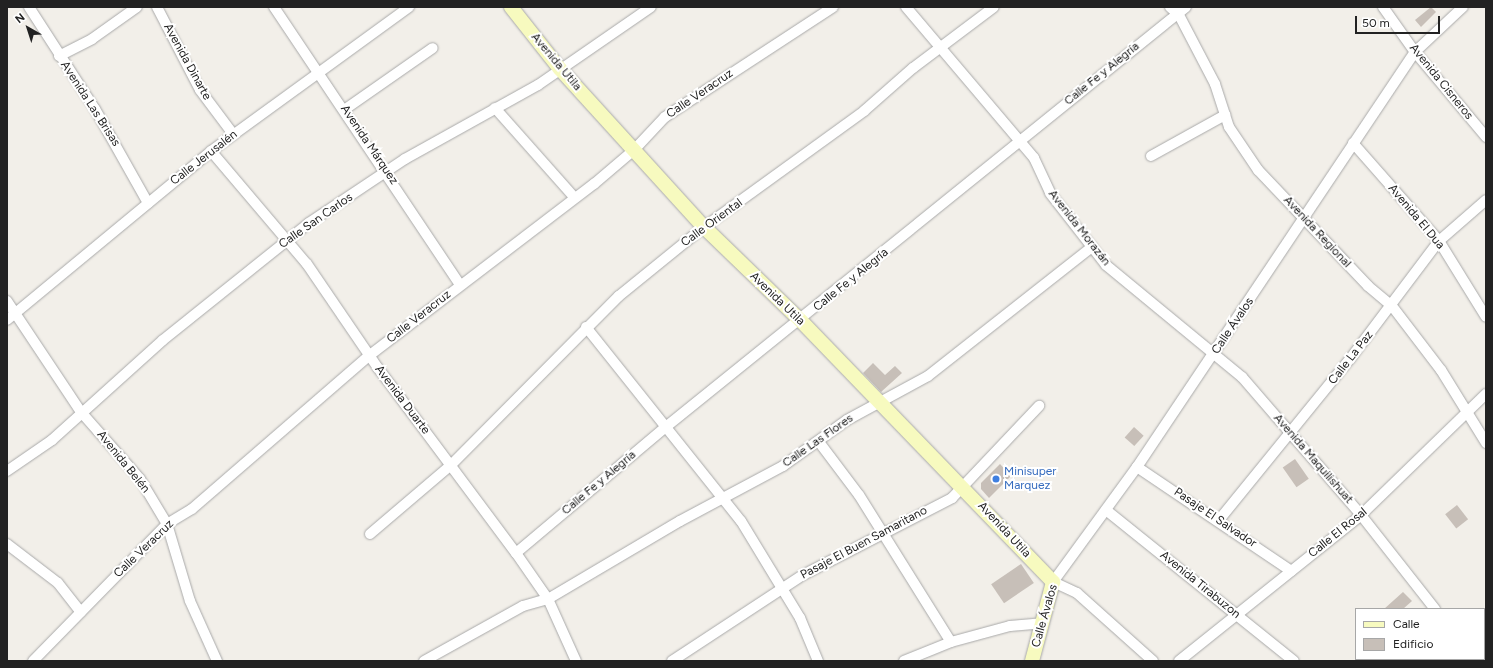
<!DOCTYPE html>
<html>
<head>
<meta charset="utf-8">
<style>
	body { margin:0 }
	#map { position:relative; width:1493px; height:668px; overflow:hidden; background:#f2efe9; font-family:Figtree,sans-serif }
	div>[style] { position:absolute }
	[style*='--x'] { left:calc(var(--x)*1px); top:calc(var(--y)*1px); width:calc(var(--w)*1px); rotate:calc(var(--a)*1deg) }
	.building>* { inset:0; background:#c7bfb8; transform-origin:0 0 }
	.roads { filter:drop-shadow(0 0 1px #a9a9a9) drop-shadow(0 0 1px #a9a9a9) }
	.street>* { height:10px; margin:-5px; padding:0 5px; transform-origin:5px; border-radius:5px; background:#fff }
	.secondary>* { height:14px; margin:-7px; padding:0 7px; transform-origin:7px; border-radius:7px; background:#f7fabf }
	.dots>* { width:11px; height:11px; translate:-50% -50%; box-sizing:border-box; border:2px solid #fff; border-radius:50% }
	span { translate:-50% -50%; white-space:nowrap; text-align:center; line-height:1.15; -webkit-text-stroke:4px #fff; paint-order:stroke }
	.street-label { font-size:12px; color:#222 }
	.shop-label { font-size:12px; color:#366cbe }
	.left { translate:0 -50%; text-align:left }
	.frame { position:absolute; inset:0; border:8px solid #222; pointer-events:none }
	.legend { position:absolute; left:1355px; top:608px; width:130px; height:52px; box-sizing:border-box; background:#fff; border:1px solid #a7a7a7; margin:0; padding:5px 7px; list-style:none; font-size:12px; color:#222 }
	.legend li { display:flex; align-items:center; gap:8px; height:20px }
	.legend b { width:20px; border:1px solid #a7a7a7 }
	.north { position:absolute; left:8px; top:8px; width:40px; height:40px; -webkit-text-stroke:3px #fff; paint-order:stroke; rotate:321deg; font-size:11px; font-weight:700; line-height:16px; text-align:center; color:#222 }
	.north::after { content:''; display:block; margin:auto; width:14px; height:18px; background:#222; clip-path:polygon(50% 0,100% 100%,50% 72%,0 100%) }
	.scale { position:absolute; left:1355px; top:16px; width:85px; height:18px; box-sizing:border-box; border:2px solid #222; border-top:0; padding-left:5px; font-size:12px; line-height:14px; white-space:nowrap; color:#222; -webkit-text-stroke:3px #fff; paint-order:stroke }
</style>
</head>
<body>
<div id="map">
	<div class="building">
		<i style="clip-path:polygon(1431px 7px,1436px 12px,1421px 27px,1415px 20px)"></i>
		<i style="clip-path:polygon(873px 363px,885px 375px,895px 366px,902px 373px,881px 392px,863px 373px)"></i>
		<i style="left:1134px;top:427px;width:13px;height:14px;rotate:42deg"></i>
		<i style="left:1295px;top:459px;width:24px;height:15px;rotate:55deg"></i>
		<i style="clip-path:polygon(1000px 464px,1011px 476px,989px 498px,981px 489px,981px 483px)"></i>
		<i style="left:1457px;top:505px;width:18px;height:15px;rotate:52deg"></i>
		<i style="left:1021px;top:564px;width:23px;height:36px;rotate:56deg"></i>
		<i style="clip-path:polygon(1403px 592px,1412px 601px,1403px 609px,1384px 609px)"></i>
	</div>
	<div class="roads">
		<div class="street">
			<i style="--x:29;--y:7;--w:121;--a:57.1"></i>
			<i style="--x:95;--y:109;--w:108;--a:60.6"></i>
			<i style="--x:157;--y:7;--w:93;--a:62.6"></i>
			<i style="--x:200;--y:90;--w:55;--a:53.1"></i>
			<i style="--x:274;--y:7;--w:334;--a:56.2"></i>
			<i style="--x:906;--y:7;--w:198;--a:49.7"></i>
			<i style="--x:1034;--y:158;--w:38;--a:65"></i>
			<i style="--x:1050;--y:193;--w:91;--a:52.1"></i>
			<i style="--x:1106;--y:265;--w:176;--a:39.5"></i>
			<i style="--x:1242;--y:377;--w:182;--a:49.2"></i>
			<i style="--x:1361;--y:515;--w:120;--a:51.8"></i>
			<i style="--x:1170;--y:7;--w:12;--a:42"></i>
			<i style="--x:1179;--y:15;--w:78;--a:62.4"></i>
			<i style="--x:1215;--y:84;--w:45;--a:72"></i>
			<i style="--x:1229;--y:127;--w:52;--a:56"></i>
			<i style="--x:1258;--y:170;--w:160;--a:46.5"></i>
			<i style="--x:1368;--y:286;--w:31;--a:40"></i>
			<i style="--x:1392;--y:306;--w:81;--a:52.6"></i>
			<i style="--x:1441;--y:370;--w:86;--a:58.3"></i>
			<i style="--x:1383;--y:7;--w:55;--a:54.6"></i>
			<i style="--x:1415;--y:52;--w:111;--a:50.1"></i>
			<i style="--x:59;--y:56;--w:37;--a:-27"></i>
			<i style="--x:92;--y:39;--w:55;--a:-35.4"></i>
			<i style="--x:495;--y:108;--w:120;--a:48.4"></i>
			<i style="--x:344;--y:110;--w:108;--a:-34.9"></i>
			<i style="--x:1353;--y:143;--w:130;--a:48.7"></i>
			<i style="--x:1439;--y:241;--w:89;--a:58.3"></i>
			<i style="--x:211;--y:151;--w:148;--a:49.7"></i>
			<i style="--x:307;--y:264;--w:126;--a:55.7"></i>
			<i style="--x:378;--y:368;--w:231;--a:53.3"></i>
			<i style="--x:516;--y:553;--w:56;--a:55.2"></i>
			<i style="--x:548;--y:599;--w:68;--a:65.7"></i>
			<i style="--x:1151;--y:156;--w:85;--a:-29"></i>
			<i style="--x:7;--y:301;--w:133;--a:56.3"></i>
			<i style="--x:81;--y:412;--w:89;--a:48.6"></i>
			<i style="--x:140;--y:479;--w:52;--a:59"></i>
			<i style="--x:167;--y:524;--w:80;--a:73.4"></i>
			<i style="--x:190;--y:601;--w:66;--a:65.8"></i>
			<i style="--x:7;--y:320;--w:265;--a:-39.6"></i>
			<i style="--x:211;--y:151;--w:245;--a:-36"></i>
			<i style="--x:586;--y:327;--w:248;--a:51.4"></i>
			<i style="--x:741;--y:521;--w:114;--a:58.7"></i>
			<i style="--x:800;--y:618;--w:47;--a:67.3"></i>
			<i style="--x:819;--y:442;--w:66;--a:53"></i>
			<i style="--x:859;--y:495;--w:173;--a:58"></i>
			<i style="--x:1137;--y:467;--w:186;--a:34"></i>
			<i style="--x:7;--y:471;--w:55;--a:-34.6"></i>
			<i style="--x:52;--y:440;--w:149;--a:-42"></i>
			<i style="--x:163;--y:340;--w:187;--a:-38.7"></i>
			<i style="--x:309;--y:223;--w:115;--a:-33.7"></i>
			<i style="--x:405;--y:159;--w:152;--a:-29.1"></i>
			<i style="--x:538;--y:85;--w:137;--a:-34.6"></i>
			<i style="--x:1106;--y:510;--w:241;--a:38.8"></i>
			<i style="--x:1219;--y:520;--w:208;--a:-50.9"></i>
			<i style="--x:1350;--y:359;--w:148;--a:-53"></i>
			<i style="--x:1439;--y:241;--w:62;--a:-41.1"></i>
			<i style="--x:370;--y:534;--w:106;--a:-40.4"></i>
			<i style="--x:451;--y:465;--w:238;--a:-45.2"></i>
			<i style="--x:619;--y:296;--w:109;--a:-39.1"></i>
			<i style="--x:704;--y:227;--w:198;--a:-35.9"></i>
			<i style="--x:864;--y:111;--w:65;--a:-41.3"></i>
			<i style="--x:913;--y:68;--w:101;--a:-37"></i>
			<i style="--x:7;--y:544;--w:64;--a:37.4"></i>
			<i style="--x:58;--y:583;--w:37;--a:52"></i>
			<i style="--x:516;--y:553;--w:197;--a:-40.1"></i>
			<i style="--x:667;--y:426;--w:667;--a:-38.91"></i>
			<i style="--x:1484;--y:626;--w:3;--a:-45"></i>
			<i style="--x:1478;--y:659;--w:3;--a:45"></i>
			<i style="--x:33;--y:661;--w:192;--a:-45.6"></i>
			<i style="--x:167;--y:524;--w:29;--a:-31"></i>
			<i style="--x:192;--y:509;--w:235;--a:-40.9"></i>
			<i style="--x:370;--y:355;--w:282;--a:-37.4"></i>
			<i style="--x:594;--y:184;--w:52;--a:-40.4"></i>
			<i style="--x:634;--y:150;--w:45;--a:-46.8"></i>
			<i style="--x:665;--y:117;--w:201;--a:-33.2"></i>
			<i style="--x:424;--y:661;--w:113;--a:-29.1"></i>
			<i style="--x:523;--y:606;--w:26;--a:-16"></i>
			<i style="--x:548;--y:599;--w:153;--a:-30.6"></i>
			<i style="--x:680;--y:521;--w:117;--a:-28.1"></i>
			<i style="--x:783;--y:466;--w:79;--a:-35.7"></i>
			<i style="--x:847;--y:420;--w:92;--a:-28.5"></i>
			<i style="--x:928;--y:376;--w:209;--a:-38.2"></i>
			<i style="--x:672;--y:661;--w:157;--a:-33.3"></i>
			<i style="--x:803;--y:575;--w:168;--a:-27.3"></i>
			<i style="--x:952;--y:498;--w:127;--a:-46.6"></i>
			<i style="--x:904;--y:661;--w:51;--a:-22"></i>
			<i style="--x:951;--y:642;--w:61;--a:-15.2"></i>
			<i style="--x:1010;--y:626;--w:32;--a:-5"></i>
			<i style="--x:1153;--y:661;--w:102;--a:-138.2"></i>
			<i style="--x:1077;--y:593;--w:26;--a:-155"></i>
			<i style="--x:1053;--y:582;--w:142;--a:-53.9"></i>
			<i style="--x:1137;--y:467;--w:500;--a:-56.2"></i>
			<i style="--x:1415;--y:52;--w:66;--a:-43.2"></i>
			<i style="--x:1179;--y:661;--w:233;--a:-38.7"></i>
			<i style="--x:1361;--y:515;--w:174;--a:-44.1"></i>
			<i style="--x:1434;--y:661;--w:4;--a:-27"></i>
		</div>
		<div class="secondary">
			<i style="--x:511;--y:7;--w:79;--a:51.7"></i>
			<i style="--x:560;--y:69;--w:214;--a:47.7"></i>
			<i style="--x:704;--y:227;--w:135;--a:44.1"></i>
			<i style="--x:801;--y:321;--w:363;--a:46"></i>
			<i style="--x:1053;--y:582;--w:82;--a:104.9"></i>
		</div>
	</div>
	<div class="dots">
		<i style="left:996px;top:479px;background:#3f7fe0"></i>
	</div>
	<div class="street-label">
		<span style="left:187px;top:62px;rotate:61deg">Avenida Dinarte</span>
		<span style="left:556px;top:62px;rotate:50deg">Avenida Utila</span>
		<span style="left:1102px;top:74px;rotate:-39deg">Calle Fe y Alegría</span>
		<span style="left:1441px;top:82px;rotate:51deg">Avenida Cisneros</span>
		<span style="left:700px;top:94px;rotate:-34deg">Calle Veracruz</span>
		<span style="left:90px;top:104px;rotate:57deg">Avenida Las Brisas</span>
		<span style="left:369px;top:145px;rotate:56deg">Avenida Márquez</span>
		<span style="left:204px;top:158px;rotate:-38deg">Calle Jerusalén</span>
		<span style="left:1416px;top:217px;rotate:50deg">Avenida El Dua</span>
		<span style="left:316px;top:221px;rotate:-35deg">Calle San Carlos</span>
		<span style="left:712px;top:223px;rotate:-36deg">Calle Oriental</span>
		<span style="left:1079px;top:228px;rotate:52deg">Avenida Morazán</span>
		<span style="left:1317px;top:232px;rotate:47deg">Avenida Regional</span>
		<span style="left:851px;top:280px;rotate:-39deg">Calle Fe y Alegría</span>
		<span style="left:777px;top:299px;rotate:44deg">Avenida Utila</span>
		<span style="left:419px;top:317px;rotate:-38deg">Calle Veracruz</span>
		<span style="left:1233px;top:326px;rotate:-56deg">Calle Ávalos</span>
		<span style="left:1351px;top:358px;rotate:-52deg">Calle La Paz</span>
		<span style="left:402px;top:400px;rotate:53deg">Avenida Duarte</span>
		<span style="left:818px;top:441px;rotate:-35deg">Calle Las Flores</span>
		<span style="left:1313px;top:459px;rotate:49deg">Avenida Maquilishuat</span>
		<span style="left:123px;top:462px;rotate:51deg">Avenida Belén</span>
		<span style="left:599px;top:483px;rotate:-40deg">Calle Fe y Alegría</span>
		<span style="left:1215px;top:518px;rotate:34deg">Pasaje El Salvador</span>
		<span style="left:1004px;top:530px;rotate:47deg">Avenida Utila</span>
		<span style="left:1338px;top:533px;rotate:-39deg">Calle El Rosal</span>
		<span style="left:864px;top:543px;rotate:-28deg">Pasaje El Buen Samaritano</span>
		<span style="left:144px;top:549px;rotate:-44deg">Calle Veracruz</span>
		<span style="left:1200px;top:585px;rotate:39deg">Avenida Tirabuzon</span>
		<span style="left:1045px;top:616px;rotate:-74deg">Calle Ávalos</span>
	</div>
	<div class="shop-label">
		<span class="left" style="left:1004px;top:479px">Minisuper<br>Marquez</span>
	</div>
	<div class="frame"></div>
	<ul class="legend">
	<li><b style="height:5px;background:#f7fabf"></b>Calle</li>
	<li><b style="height:11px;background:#c7bfb8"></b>Edificio</li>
	</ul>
	<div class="north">N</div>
	<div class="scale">50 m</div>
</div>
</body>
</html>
